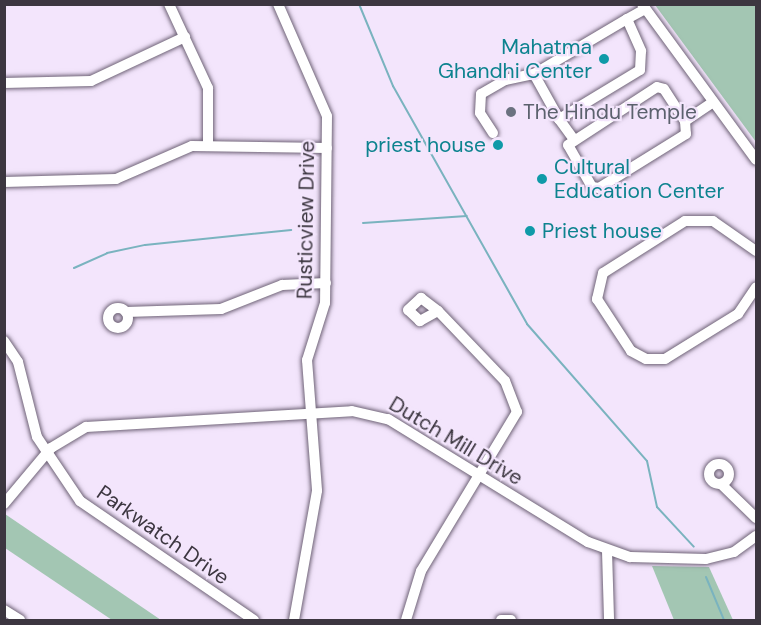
<!DOCTYPE html>
<html>
<head>
<meta charset="utf-8">
<style>
	body { margin:0 }
	#map { position:relative; width:761px; height:625px; overflow:hidden; background:#f3e5fc; font-family:"DM Sans",sans-serif }
	div>[style] { position:absolute }
	[style*='--x'] { left:calc(var(--x)*1px); top:calc(var(--y)*1px); width:calc(var(--w)*1px); rotate:calc(var(--a)*1deg) }
	.green>* { inset:0; background:#a3c6b3 }
	.stream>* { height:2px; margin:-1px; padding:0 1px; transform-origin:1px; border-radius:1px; background:#7ab3bf }
	.roads { filter:drop-shadow(0 0 2px #6f6377) drop-shadow(0 0 2px #6f6377) }
	.minor>* { height:10px; margin:-5px; padding:0 5px; transform-origin:5px; border-radius:5px; background:#fff }
	.minor>.ring { margin:-5px; padding:0; box-sizing:content-box; background:none; border:10px solid #fff; border-radius:50% }
	.dots>* { width:16px; height:16px; translate:-50% -50%; box-sizing:border-box; border:3px solid #f3e5fc; border-radius:50% }
	span { translate:-50% -50%; white-space:nowrap; text-align:center; line-height:1.15; -webkit-text-stroke:4.5px #f3e5fc; paint-order:stroke }
	.culture-label { font-size:21px; color:#0d838f }
	.right { translate:-100% -50%; text-align:right }
	.left { translate:0 -50%; text-align:left }
	.worship-label { font-size:21px; color:#5b616d }
	.street-label { font-size:21px; color:#3c3640 }
	.frame { position:absolute; inset:0; border:6px solid #3c3640; pointer-events:none }
</style>
</head>
<body>
<div id="map">
	<div class="green">
		<i style="clip-path:polygon(655px 5px,756px 5px,756px 142px)"></i>
		<i style="clip-path:polygon(5px 514px,161px 620px,112px 620px,5px 548px)"></i>
		<i style="clip-path:polygon(652px 566px,709px 567px,733px 620px,674px 620px)"></i>
	</div>
	<div class="stream">
		<i style="--x:359;--y:4;--w:89;--a:67.5"></i>
		<i style="--x:393;--y:86;--w:273;--a:60.6"></i>
		<i style="--x:527;--y:324;--w:182;--a:48.8"></i>
		<i style="--x:647;--y:461;--w:47;--a:77.7"></i>
		<i style="--x:657;--y:507;--w:54;--a:47.2"></i>
		<i style="--x:363;--y:223;--w:104;--a:-3.9"></i>
		<i style="--x:74;--y:268;--w:36;--a:-24"></i>
		<i style="--x:107;--y:253;--w:39;--a:-12"></i>
		<i style="--x:145;--y:245;--w:147;--a:-5.9"></i>
		<i style="--x:706;--y:577;--w:47;--a:67.3"></i>
	</div>
	<div class="roads">
		<div class="minor">
			<i style="--x:169;--y:4;--w:93;--a:65.1"></i>
			<i style="--x:208;--y:88;--w:57;--a:90"></i>
			<i style="--x:278;--y:4;--w:122;--a:66.4"></i>
			<i style="--x:327;--y:116;--w:187;--a:90.6"></i>
			<i style="--x:325;--y:303;--w:60;--a:107.5"></i>
			<i style="--x:307;--y:360;--w:131;--a:85.6"></i>
			<i style="--x:317;--y:491;--w:131;--a:100.1"></i>
			<i style="--x:642;--y:4;--w:193;--a:53.8"></i>
			<i style="--x:627;--y:19;--w:35;--a:66"></i>
			<i style="--x:641;--y:51;--w:19;--a:93"></i>
			<i style="--x:640;--y:70;--w:95;--a:148.8"></i>
			<i style="--x:559;--y:119;--w:51;--a:-119.1"></i>
			<i style="--x:534;--y:74;--w:108;--a:-30.6"></i>
			<i style="--x:627;--y:19;--w:21;--a:-29"></i>
			<i style="--x:4;--y:83;--w:87;--a:-1.3"></i>
			<i style="--x:91;--y:81;--w:104;--a:-25.1"></i>
			<i style="--x:559;--y:119;--w:24;--a:54"></i>
			<i style="--x:685;--y:121;--w:13;--a:86"></i>
			<i style="--x:686;--y:134;--w:102;--a:148.2"></i>
			<i style="--x:599;--y:188;--w:7;--a:-172"></i>
			<i style="--x:592;--y:187;--w:48;--a:-119.7"></i>
			<i style="--x:568;--y:145;--w:106;--a:-33.1"></i>
			<i style="--x:657;--y:87;--w:7;--a:16"></i>
			<i style="--x:664;--y:89;--w:38;--a:57"></i>
			<i style="--x:685;--y:121;--w:34;--a:-34"></i>
			<i style="--x:493;--y:133;--w:24;--a:-123"></i>
			<i style="--x:480;--y:113;--w:19;--a:-87"></i>
			<i style="--x:481;--y:94;--w:28;--a:-30"></i>
			<i style="--x:505;--y:80;--w:30;--a:-12"></i>
			<i style="--x:4;--y:182;--w:112;--a:-1.5"></i>
			<i style="--x:116;--y:179;--w:83;--a:-23.5"></i>
			<i style="--x:192;--y:146;--w:135;--a:0.8"></i>
			<i style="--x:756;--y:251;--w:52;--a:-145.1"></i>
			<i style="--x:713;--y:221;--w:28;--a:180"></i>
			<i style="--x:685;--y:221;--w:97;--a:147.6"></i>
			<i style="--x:603;--y:273;--w:27;--a:103"></i>
			<i style="--x:597;--y:299;--w:62;--a:56.8"></i>
			<i style="--x:631;--y:351;--w:17;--a:28"></i>
			<i style="--x:646;--y:359;--w:19;--a:0"></i>
			<i style="--x:665;--y:359;--w:86;--a:-31.7"></i>
			<i style="--x:738;--y:314;--w:32;--a:-56"></i>
			<i style="--x:421;--y:298;--w:21;--a:37"></i>
			<i style="--x:438;--y:311;--w:21;--a:151"></i>
			<i style="--x:420;--y:321;--w:16;--a:-137"></i>
			<i style="--x:408;--y:310;--w:18;--a:-43"></i>
			<i class="ring" style="left:108px;top:308px;width:10px;height:10px"></i>
			<i style="--x:126;--y:312;--w:95;--a:-1.8"></i>
			<i style="--x:221;--y:309;--w:66;--a:-21.5"></i>
			<i style="--x:282;--y:285;--w:44;--a:-2.6"></i>
			<i style="--x:4;--y:341;--w:25;--a:56"></i>
			<i style="--x:18;--y:362;--w:77;--a:75.8"></i>
			<i style="--x:37;--y:437;--w:77;--a:56.1"></i>
			<i style="--x:80;--y:501;--w:211;--a:34.4"></i>
			<i class="ring" style="left:709px;top:464px;width:10px;height:10px"></i>
			<i style="--x:721;--y:484;--w:49;--a:44.2"></i>
			<i style="--x:4;--y:504;--w:73;--a:-50"></i>
			<i style="--x:51;--y:448;--w:41;--a:-31"></i>
			<i style="--x:86;--y:427;--w:266;--a:-3.4"></i>
			<i style="--x:352;--y:411;--w:37;--a:13"></i>
			<i style="--x:388;--y:419;--w:235;--a:31.6"></i>
			<i style="--x:588;--y:542;--w:45;--a:19.7"></i>
			<i style="--x:630;--y:557;--w:76;--a:1.5"></i>
			<i style="--x:706;--y:559;--w:29;--a:-14"></i>
			<i style="--x:734;--y:552;--w:27;--a:-36"></i>
			<i style="--x:607;--y:551;--w:69;--a:88.3"></i>
			<i style="--x:4;--y:610;--w:19;--a:32"></i>
			<i style="--x:406;--y:620;--w:51;--a:-73"></i>
			<i style="--x:421;--y:571;--w:186;--a:-58.9"></i>
			<i style="--x:517;--y:412;--w:33;--a:-111"></i>
			<i style="--x:505;--y:381;--w:97;--a:-133.7"></i>
			<i style="--x:501;--y:620;--w:10;--a:0"></i>
		</div>
	</div>
	<div class="dots">
		<i style="left:604px;top:59px;background:#0f9aa8"></i>
		<i style="left:511px;top:112px;background:#6b7280"></i>
		<i style="left:498px;top:145px;background:#0f9aa8"></i>
		<i style="left:542px;top:179px;background:#0f9aa8"></i>
		<i style="left:530px;top:231px;background:#0f9aa8"></i>
	</div>
	<div class="culture-label">
		<span class="right" style="left:592px;top:59px">Mahatma<br>Ghandhi Center</span>
		<span class="right" style="left:486px;top:145px">priest house</span>
		<span class="left" style="left:554px;top:179px">Cultural<br>Education Center</span>
		<span class="left" style="left:542px;top:231px">Priest house</span>
	</div>
	<div class="worship-label">
		<span class="left" style="left:523px;top:112px">The Hindu Temple</span>
	</div>
	<div class="street-label">
		<span style="left:306px;top:220px;rotate:-89deg">Rusticview Drive</span>
		<span style="left:456px;top:441px;rotate:31deg">Dutch Mill Drive</span>
		<span style="left:163px;top:535px;rotate:35deg">Parkwatch Drive</span>
	</div>
	<div class="frame"></div>
</div>
</body>
</html>
